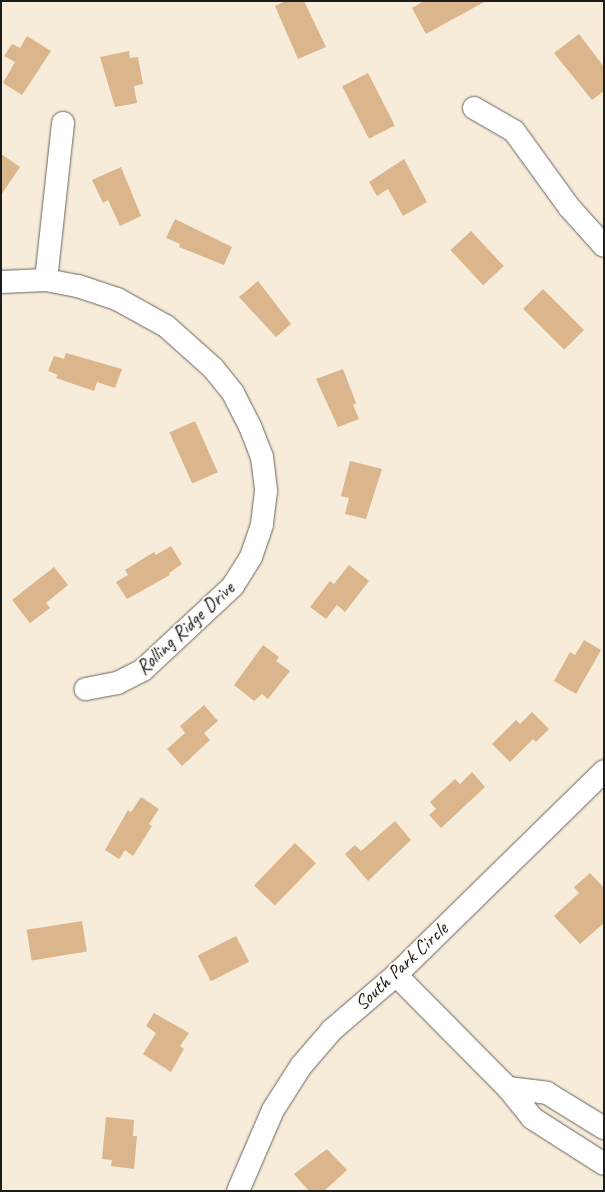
<!DOCTYPE html>
<html>
<head>
<meta charset="utf-8">
<style>
	body { margin:0 }
	#map { position:relative; width:605px; height:1192px; overflow:hidden; background:#f7ecd9; font-family:Caveat,sans-serif }
	div>[style] { position:absolute }
	[style*='--x'] { left:calc(var(--x)*1px); top:calc(var(--y)*1px); width:calc(var(--w)*1px); rotate:calc(var(--a)*1deg) }
	.building>* { inset:0; background:#dbb58b; transform-origin:0 0 }
	.roads { filter:drop-shadow(0 0 1px #69655e) drop-shadow(0 0 1px #69655e) }
	.minor>* { height:22px; margin:-11px; padding:0 11px; transform-origin:11px; border-radius:11px; background:#fff }
	span { translate:-50% -50%; white-space:nowrap; text-align:center; line-height:1.15; -webkit-text-stroke:4px #fdfcf7; paint-order:stroke }
	.street-label { font-size:20px; color:#1c1c1c }
	.frame { position:absolute; inset:0; border:2px solid #1c1c1c; pointer-events:none }
</style>
</head>
<body>
<div id="map">
	<div class="building">
		<i style="clip-path:polygon(286px 1px,304px 1px,326px 47px,298px 59px,275px 6px)"></i>
		<i style="clip-path:polygon(424px 1px,486px 1px,426px 34px,412px 8px)"></i>
		<i style="clip-path:polygon(579px 34px,604px 67px,604px 91px,592px 100px,554px 53px)"></i>
		<i style="clip-path:polygon(27px 36px,51px 51px,22px 95px,3px 83px,15px 62px,4px 56px,12px 44px,20px 48px)"></i>
		<i style="clip-path:polygon(129px 51px,130px 58px,138px 57px,143px 84px,134px 86px,137px 103px,115px 107px,100px 57px)"></i>
		<i style="left:368px;top:73px;width:59px;height:29px;rotate:63deg"></i>
		<i style="clip-path:polygon(1px 154px,20px 167px,1px 195px)"></i>
		<i style="clip-path:polygon(404px 159px,427px 202px,403px 216px,388px 189px,377px 196px,369px 182px)"></i>
		<i style="clip-path:polygon(121px 167px,141px 216px,120px 226px,108px 200px,103px 203px,92px 180px)"></i>
		<i style="clip-path:polygon(175px 219px,232px 247px,224px 265px,179px 247px,180px 244px,166px 238px)"></i>
		<i style="left:471px;top:231px;width:48px;height:28px;rotate:47deg"></i>
		<i style="clip-path:polygon(258px 281px,291px 324px,276px 337px,239px 297px)"></i>
		<i style="left:543px;top:289px;width:58px;height:28px;rotate:45deg"></i>
		<i style="clip-path:polygon(66px 353px,122px 369px,115px 388px,97px 382px,94px 391px,56px 378px,58px 375px,48px 371px,54px 356px,64px 359px)"></i>
		<i style="clip-path:polygon(343px 369px,356px 403px,353px 405px,359px 419px,338px 427px,316px 379px)"></i>
		<i style="left:195px;top:421px;width:56px;height:28px;rotate:66deg"></i>
		<i style="clip-path:polygon(350px 461px,382px 469px,366px 519px,345px 514px,349px 498px,341px 496px)"></i>
		<i style="clip-path:polygon(171px 546px,182px 564px,169px 573px,170px 575px,127px 599px,116px 582px,128px 575px,125px 570px,154px 552px,156px 555px)"></i>
		<i style="clip-path:polygon(349px 565px,369px 581px,345px 612px,337px 605px,326px 619px,310px 607px,330px 581px,334px 584px)"></i>
		<i style="clip-path:polygon(54px 567px,68px 585px,46px 603px,50px 608px,30px 623px,12px 600px)"></i>
		<i style="clip-path:polygon(584px 640px,601px 650px,576px 694px,554px 681px,570px 652px,575px 655px)"></i>
		<i style="clip-path:polygon(263px 645px,279px 657px,276px 661px,290px 671px,268px 699px,262px 694px,254px 701px,234px 685px)"></i>
		<i style="clip-path:polygon(204px 705px,218px 721px,204px 733px,210px 740px,182px 766px,167px 749px,185px 733px,180px 726px)"></i>
		<i style="clip-path:polygon(532px 712px,549px 729px,536px 742px,533px 739px,510px 762px,492px 744px,516px 720px,520px 724px)"></i>
		<i style="clip-path:polygon(472px 772px,485px 787px,441px 828px,429px 815px,436px 809px,430px 802px,455px 779px,460px 784px)"></i>
		<i style="clip-path:polygon(141px 797px,159px 809px,149px 824px,152px 826px,133px 856px,125px 850px,119px 859px,105px 850px,128px 810px,131px 812px)"></i>
		<i style="clip-path:polygon(395px 821px,411px 840px,368px 881px,345px 854px,355px 845px,361px 851px)"></i>
		<i style="left:295px;top:843px;width:29px;height:59px;rotate:44deg"></i>
		<i style="clip-path:polygon(590px 873px,604px 888px,604px 923px,580px 944px,554px 916px,579px 893px,574px 887px)"></i>
		<i style="left:82px;top:921px;width:31px;height:56px;rotate:81deg"></i>
		<i style="left:236px;top:936px;width:29px;height:43px;rotate:63deg"></i>
		<i style="clip-path:polygon(154px 1013px,189px 1033px,180px 1046px,184px 1049px,171px 1072px,143px 1054px,156px 1033px,146px 1026px)"></i>
		<i style="clip-path:polygon(106px 1117px,134px 1120px,133px 1136px,137px 1136px,134px 1169px,111px 1166px,112px 1160px,102px 1159px)"></i>
		<i style="clip-path:polygon(327px 1149px,347px 1170px,324px 1191px,309px 1191px,294px 1174px)"></i>
	</div>
	<div class="roads">
		<div class="minor">
			<i style="--x:474;--y:108;--w:46;--a:29.9"></i>
			<i style="--x:514;--y:131;--w:94;--a:54.1"></i>
			<i style="--x:569;--y:207;--w:52;--a:48.1"></i>
			<i style="--x:46;--y:280;--w:158;--a:-83.8"></i>
			<i style="--x:1;--y:282;--w:45;--a:-2.5"></i>
			<i style="--x:46;--y:280;--w:33;--a:11"></i>
			<i style="--x:78;--y:286;--w:41;--a:18.4"></i>
			<i style="--x:117;--y:299;--w:56;--a:28.9"></i>
			<i style="--x:166;--y:326;--w:63;--a:41.8"></i>
			<i style="--x:213;--y:368;--w:32;--a:51"></i>
			<i style="--x:233;--y:393;--w:37;--a:63"></i>
			<i style="--x:250;--y:426;--w:33;--a:69"></i>
			<i style="--x:262;--y:457;--w:34;--a:83"></i>
			<i style="--x:266;--y:491;--w:34;--a:97"></i>
			<i style="--x:262;--y:525;--w:34;--a:109"></i>
			<i style="--x:251;--y:557;--w:34;--a:122"></i>
			<i style="--x:233;--y:586;--w:123;--a:137"></i>
			<i style="--x:143;--y:670;--w:29;--a:153"></i>
			<i style="--x:117;--y:683;--w:32;--a:169"></i>
			<i style="--x:396;--y:975;--w:159;--a:45.3"></i>
			<i style="--x:508;--y:1088;--w:38;--a:51"></i>
			<i style="--x:532;--y:1118;--w:85;--a:32.6"></i>
			<i style="--x:508;--y:1088;--w:39;--a:7"></i>
			<i style="--x:547;--y:1093;--w:67;--a:31.6"></i>
			<i style="--x:238;--y:1191;--w:88;--a:-66.6"></i>
			<i style="--x:273;--y:1110;--w:52;--a:-57.5"></i>
			<i style="--x:301;--y:1066;--w:48;--a:-49.3"></i>
			<i style="--x:332;--y:1030;--w:84;--a:-40.7"></i>
			<i style="--x:396;--y:975;--w:291;--a:-44.4"></i>
		</div>
	</div>
	<div class="street-label">
		<span style="left:185px;top:628px;rotate:-43deg">Rolling Ridge Drive</span>
		<span style="left:401px;top:966px;rotate:-43deg">South Park Circle</span>
	</div>
	<div class="frame"></div>
</div>
</body>
</html>
